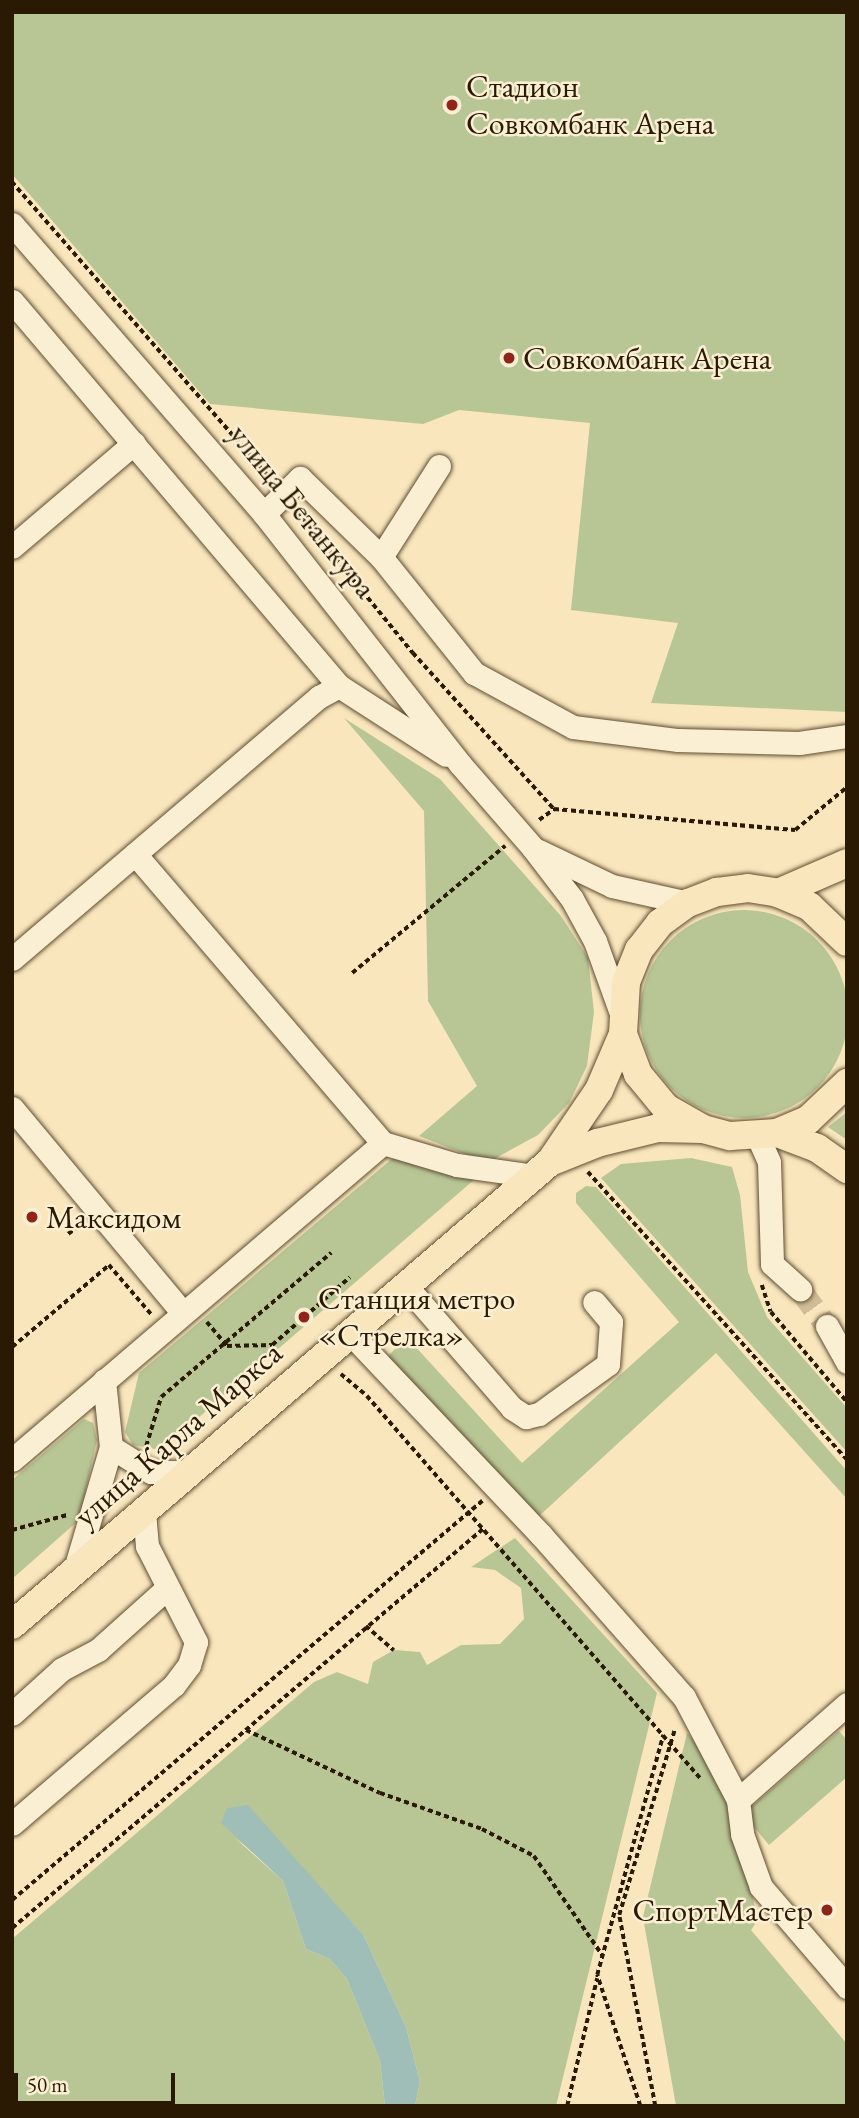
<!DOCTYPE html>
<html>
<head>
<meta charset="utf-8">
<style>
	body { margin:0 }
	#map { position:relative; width:859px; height:2118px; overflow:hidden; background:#f9e6bc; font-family:"EB Garamond",serif }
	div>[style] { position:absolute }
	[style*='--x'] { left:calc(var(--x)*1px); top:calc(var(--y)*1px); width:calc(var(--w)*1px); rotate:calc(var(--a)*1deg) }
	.green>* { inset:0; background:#b8c696 }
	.round { border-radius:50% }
	.water>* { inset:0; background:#a0beb8 }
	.minor-tunnel>* { height:23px; margin-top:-11.5px; transform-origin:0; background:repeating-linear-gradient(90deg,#d0bd97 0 23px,transparent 0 34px) }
	.path>* { height:3.5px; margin-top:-1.75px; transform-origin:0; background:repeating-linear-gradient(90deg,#2a1a04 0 5px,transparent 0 8.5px) }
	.roads { filter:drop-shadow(0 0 2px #5e4d32) drop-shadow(0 0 2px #5e4d32) }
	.minor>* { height:23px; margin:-11.5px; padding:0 11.5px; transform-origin:11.5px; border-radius:11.5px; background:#fbefd3 }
	.major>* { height:28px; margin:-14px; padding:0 14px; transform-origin:14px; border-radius:14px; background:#f9e6bc }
	.dots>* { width:19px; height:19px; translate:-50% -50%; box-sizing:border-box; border:4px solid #fbefd3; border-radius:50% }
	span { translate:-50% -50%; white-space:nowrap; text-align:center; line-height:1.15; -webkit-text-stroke:5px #fbefd3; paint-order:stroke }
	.poi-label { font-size:32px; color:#2a1a04 }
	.left { translate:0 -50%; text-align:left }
	.right { translate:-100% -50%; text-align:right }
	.street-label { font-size:32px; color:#2a1a04 }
	.frame { position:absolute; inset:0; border:14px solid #2a1a04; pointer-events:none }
	.scale { position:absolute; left:14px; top:2073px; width:161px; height:32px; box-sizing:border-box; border:4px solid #2a1a04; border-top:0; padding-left:9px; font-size:21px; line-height:24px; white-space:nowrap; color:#2a1a04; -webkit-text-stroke:5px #fbefd3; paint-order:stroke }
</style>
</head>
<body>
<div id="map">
	<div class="green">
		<i style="clip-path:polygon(12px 12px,847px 12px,847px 712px,651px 703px,678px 623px,571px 610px,590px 423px,459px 410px,423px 424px,210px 404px,12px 174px)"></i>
		<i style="clip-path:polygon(344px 718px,440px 779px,561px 916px,588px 958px,594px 1012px,587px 1066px,569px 1103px,538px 1135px,494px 1159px,473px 1157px,419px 1136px,477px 1086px,428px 1001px,424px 811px)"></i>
		<i class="round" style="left:640px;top:910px;width:208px;height:208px"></i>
		<i style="clip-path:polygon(847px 1112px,847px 1140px,828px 1127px)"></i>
		<i style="clip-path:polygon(394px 1157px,475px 1179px,161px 1450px,133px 1445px,125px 1432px,139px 1373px)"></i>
		<i style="clip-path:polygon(691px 1158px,732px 1167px,740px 1195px,748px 1272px,767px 1317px,847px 1408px,847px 1452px,601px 1178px,621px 1164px)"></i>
		<i style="clip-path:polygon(586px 1186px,596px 1187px,847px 1471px,847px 1499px,716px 1353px,538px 1517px,387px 1357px,402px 1342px,413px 1344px,522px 1463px,679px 1322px,576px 1203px,576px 1193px)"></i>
		<i style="clip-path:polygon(84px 1419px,93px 1423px,97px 1440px,79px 1520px,12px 1579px,12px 1480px)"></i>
		<i style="clip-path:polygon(515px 1538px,657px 1693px,556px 2106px,415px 2106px,420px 2082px,406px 2027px,364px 1936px,235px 1838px,283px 1881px,306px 1949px,330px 1959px,347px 1979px,380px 2061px,385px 2106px,12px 2106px,12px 1939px,314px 1682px,337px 1672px,368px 1684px,373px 1662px,394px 1650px,420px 1652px,427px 1665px,461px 1645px,500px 1644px,524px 1619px,521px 1588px,495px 1570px,471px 1567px)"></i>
		<i style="clip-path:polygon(839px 1731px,847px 1740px,847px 1777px,769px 1845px,743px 1814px)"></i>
		<i style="clip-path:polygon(687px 1733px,725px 1776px,758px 1920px,751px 1930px,847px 2044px,847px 2106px,676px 2106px,643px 1917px)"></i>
	</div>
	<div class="water">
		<i style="clip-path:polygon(248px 1805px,364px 1936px,406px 2027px,420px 2082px,415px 2106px,385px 2106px,380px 2061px,347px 1979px,330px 1959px,306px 1949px,283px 1881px,221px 1823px,227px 1808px)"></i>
	</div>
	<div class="minor-tunnel">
		<i style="--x:800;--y:1289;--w:46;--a:53.9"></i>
	</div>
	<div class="path">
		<i style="--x:12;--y:182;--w:394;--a:48.9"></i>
		<i style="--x:298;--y:512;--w:182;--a:50.8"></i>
		<i style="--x:413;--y:653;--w:210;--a:47.9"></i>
		<i style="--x:554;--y:809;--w:242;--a:5"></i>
		<i style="--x:795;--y:830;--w:67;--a:-39.6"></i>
		<i style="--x:539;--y:820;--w:19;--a:-36"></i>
		<i style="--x:352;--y:973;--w:199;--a:-39.7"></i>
		<i style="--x:588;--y:1172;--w:387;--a:48"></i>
		<i style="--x:68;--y:1234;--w:15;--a:-37"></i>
		<i style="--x:109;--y:1265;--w:65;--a:49.4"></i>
		<i style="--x:762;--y:1285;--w:28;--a:72"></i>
		<i style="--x:771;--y:1312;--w:118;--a:49.8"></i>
		<i style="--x:207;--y:1322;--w:31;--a:50"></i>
		<i style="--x:227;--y:1346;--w:45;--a:-1.3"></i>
		<i style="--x:272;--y:1345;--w:103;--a:-41.1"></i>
		<i style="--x:12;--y:1347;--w:127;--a:-40.2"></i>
		<i style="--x:341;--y:1374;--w:34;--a:40"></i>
		<i style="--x:367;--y:1396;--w:508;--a:48.91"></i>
		<i style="--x:146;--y:1446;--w:51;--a:-73"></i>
		<i style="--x:161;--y:1397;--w:223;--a:-40.3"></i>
		<i style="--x:12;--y:1530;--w:57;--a:-15.3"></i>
		<i style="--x:366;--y:1626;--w:37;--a:41"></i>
		<i style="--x:246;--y:1730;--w:148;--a:25.2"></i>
		<i style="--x:380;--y:1793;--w:108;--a:19.4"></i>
		<i style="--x:482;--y:1829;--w:59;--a:27.4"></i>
		<i style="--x:534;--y:1856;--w:121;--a:55.4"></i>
		<i style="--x:12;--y:1900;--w:617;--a:-40.33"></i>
		<i style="--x:12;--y:1928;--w:619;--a:-40.28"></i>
		<i style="--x:567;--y:2106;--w:131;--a:-76.8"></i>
		<i style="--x:640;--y:2106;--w:138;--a:-108.2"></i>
		<i style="--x:597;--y:1975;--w:249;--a:-74.6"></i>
		<i style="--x:655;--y:2106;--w:194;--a:-100.7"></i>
		<i style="--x:619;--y:1915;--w:195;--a:-73.3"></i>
	</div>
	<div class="roads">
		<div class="minor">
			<i style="--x:12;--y:224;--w:384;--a:49"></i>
			<i style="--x:264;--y:514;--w:318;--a:51.9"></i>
			<i style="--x:460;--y:764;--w:111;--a:49"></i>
			<i style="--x:533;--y:848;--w:64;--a:52.6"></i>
			<i style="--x:572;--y:899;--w:48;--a:61.3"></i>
			<i style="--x:595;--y:941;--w:80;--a:70.2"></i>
			<i style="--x:12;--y:301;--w:505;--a:49.66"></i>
			<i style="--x:339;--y:686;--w:127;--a:32.8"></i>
			<i style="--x:439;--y:466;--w:108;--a:122.5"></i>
			<i style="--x:381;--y:557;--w:149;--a:51.3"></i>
			<i style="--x:474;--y:673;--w:113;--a:28.6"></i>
			<i style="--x:573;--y:727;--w:106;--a:7.1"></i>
			<i style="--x:678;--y:740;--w:121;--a:1.4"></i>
			<i style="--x:799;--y:743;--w:49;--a:-8.3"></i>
			<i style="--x:264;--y:514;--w:51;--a:-45"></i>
			<i style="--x:300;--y:478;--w:113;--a:44.3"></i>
			<i style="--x:12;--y:547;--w:160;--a:-40.4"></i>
			<i style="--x:539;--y:851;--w:81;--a:25.6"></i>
			<i style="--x:612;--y:886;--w:78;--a:12.6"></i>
			<i style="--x:135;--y:854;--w:381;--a:49.4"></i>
			<i style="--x:383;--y:1143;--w:77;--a:16.6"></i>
			<i style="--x:457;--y:1165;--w:77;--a:8.2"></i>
			<i style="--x:12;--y:959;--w:404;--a:-40.5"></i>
			<i style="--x:319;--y:697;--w:23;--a:-29"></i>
			<i style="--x:12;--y:1108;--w:266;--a:50.2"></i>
			<i style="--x:758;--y:1137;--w:27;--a:66"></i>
			<i style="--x:769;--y:1162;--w:102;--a:88.3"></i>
			<i style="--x:772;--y:1264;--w:38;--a:42"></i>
			<i style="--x:406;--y:1286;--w:162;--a:49"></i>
			<i style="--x:512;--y:1408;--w:17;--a:33"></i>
			<i style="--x:526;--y:1417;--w:13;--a:-13"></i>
			<i style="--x:539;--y:1414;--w:85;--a:-35.9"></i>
			<i style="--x:608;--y:1364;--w:42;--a:-85.9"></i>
			<i style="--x:611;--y:1322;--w:26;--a:-130"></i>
			<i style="--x:827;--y:1326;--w:41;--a:60.9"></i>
			<i style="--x:350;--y:1333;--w:278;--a:46.6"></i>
			<i style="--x:541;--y:1535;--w:216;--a:48.6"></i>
			<i style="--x:684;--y:1697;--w:116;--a:62.3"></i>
			<i style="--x:738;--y:1800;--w:34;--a:83"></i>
			<i style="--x:742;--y:1834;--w:56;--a:70.3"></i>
			<i style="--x:761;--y:1887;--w:132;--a:49.3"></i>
			<i style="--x:111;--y:1447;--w:47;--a:32"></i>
			<i style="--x:151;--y:1472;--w:35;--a:0"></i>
			<i style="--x:12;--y:1460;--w:488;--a:-40.5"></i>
			<i style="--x:75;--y:1569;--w:127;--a:-73.6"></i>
			<i style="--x:111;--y:1447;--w:67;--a:-96"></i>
			<i style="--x:12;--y:1714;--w:67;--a:-42"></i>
			<i style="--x:62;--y:1669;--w:41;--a:-27.8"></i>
			<i style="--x:98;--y:1650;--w:91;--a:-41.9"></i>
			<i style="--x:738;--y:1800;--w:145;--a:-41.4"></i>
			<i style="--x:12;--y:1824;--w:213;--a:-40.6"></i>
			<i style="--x:174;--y:1685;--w:25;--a:-53"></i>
			<i style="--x:189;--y:1665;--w:24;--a:-73"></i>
			<i style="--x:196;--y:1642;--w:108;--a:-117"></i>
			<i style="--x:147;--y:1546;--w:38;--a:-95"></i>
		</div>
		<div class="major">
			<i style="--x:778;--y:893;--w:75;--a:-23.5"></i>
			<i style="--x:703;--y:1129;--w:43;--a:-150.4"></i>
			<i style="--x:666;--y:1108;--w:44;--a:-129.5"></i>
			<i style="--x:638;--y:1074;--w:43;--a:-110.6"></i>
			<i style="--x:623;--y:1034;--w:52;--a:-86.7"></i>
			<i style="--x:626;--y:982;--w:35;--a:-68"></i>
			<i style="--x:639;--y:950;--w:34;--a:-52"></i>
			<i style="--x:660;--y:923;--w:34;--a:-36"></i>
			<i style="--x:688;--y:903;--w:31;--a:-21"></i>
			<i style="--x:717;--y:892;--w:31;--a:-7"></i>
			<i style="--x:748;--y:888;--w:30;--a:9"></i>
			<i style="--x:778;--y:893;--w:34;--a:23"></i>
			<i style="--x:809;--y:906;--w:52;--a:43.5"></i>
			<i style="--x:777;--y:1133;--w:43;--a:20.6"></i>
			<i style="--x:817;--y:1148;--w:37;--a:35"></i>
			<i style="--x:550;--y:1162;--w:51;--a:-22"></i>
			<i style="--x:597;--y:1143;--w:63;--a:-13.8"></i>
			<i style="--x:658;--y:1128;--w:45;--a:1.3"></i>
			<i style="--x:703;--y:1129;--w:28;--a:15"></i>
			<i style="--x:730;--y:1136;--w:47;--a:-3.7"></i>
			<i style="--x:777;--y:1133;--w:34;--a:-23"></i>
			<i style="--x:808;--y:1120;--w:54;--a:-43.5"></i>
			<i style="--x:12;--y:1625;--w:710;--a:-40.72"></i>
			<i style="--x:550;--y:1162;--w:87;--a:-55.8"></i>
			<i style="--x:599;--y:1090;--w:61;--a:-66.8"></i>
		</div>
	</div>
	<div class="dots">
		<i style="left:452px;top:105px;background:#8f2418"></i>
		<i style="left:509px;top:358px;background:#8f2418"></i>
		<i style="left:32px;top:1217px;background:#8f2418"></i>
		<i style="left:304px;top:1317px;background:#8f2418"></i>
		<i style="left:827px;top:1910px;background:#8f2418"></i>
	</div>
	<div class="poi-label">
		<span class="left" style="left:466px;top:105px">Стадион<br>Совкомбанк Арена</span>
		<span class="left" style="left:523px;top:358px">Совкомбанк Арена</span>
		<span class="left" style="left:46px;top:1217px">Максидом</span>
		<span class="left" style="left:318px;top:1317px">Станция метро<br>«Стрелка»</span>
		<span class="right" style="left:813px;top:1910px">СпортМастер</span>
	</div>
	<div class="street-label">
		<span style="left:303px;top:511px;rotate:51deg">улица Бетанкура</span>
		<span style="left:178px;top:1434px;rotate:-41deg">улица Карла Маркса</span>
	</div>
	<div class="frame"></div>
	<div class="scale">50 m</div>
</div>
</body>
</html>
